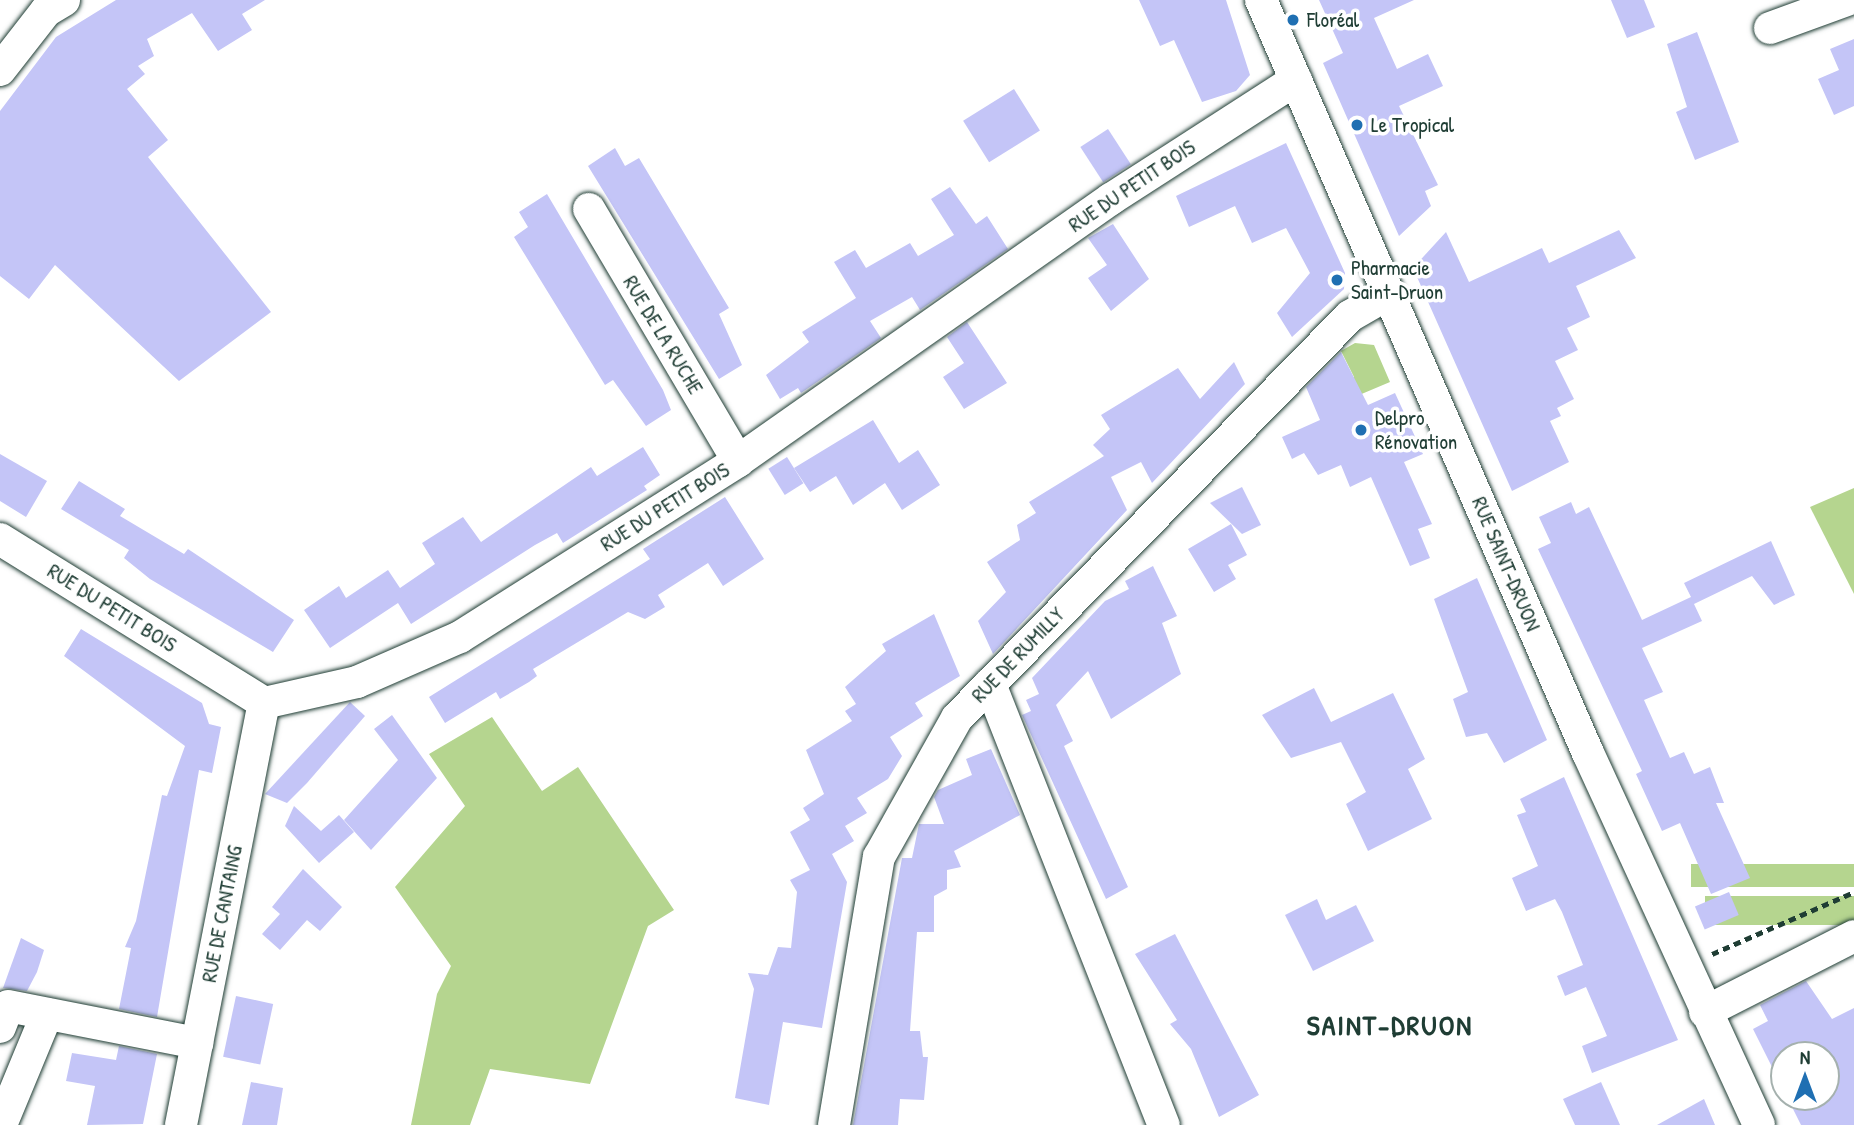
<!DOCTYPE html>
<html>
<head>
<meta charset="utf-8">
<style>
	body { margin:0 }
	#map { position:relative; width:1854px; height:1125px; overflow:hidden; background:#fff; font-family:"Patrick Hand",sans-serif }
	div>[style] { position:absolute }
	[style*='--x'] { left:calc(var(--x)*1px); top:calc(var(--y)*1px); width:calc(var(--w)*1px); rotate:calc(var(--a)*1deg) }
	.green>* { inset:0; background:#b5d58f; transform-origin:0 0 }
	.building>* { inset:0; background:#c4c5f7; transform-origin:0 0 }
	.path>* { height:4.5px; margin-top:-2.25px; transform-origin:0; background:repeating-linear-gradient(90deg,#1f3d34 0 7px,transparent 0 12px) }
	.roads { filter:drop-shadow(0 0 2px #1f3d34) drop-shadow(0 0 2px #1f3d34) }
	.minor>* { height:32px; margin:-16px; padding:0 16px; transform-origin:16px; border-radius:16px; background:#fff }
	.dots>* { width:19px; height:19px; translate:-50% -50%; box-sizing:border-box; border:4px solid #fff; border-radius:50% }
	span { translate:-50% -50%; white-space:nowrap; text-align:center; line-height:1.15; -webkit-text-stroke:7px #fff; paint-order:stroke }
	.poi-label { font-size:21px; color:#1f3d34 }
	.left { translate:0 -50%; text-align:left }
	.street-label { font-size:21px; color:#1f3d34 }
	.district-label { font-size:28px; color:#1f3d34; font-weight:700; letter-spacing:2px }
	.north { position:absolute; left:1770px; top:1041px; width:70px; height:70px; box-sizing:border-box; background:#fff; border:2px solid #a5b1ae; border-radius:50%; rotate:0deg; font-size:19px; font-weight:700; line-height:28px; text-align:center; color:#1f3d34 }
	.north::after { content:''; display:block; margin:auto; width:24px; height:32px; background:#1f6fb2; clip-path:polygon(50% 0,100% 100%,50% 72%,0 100%) }
</style>
</head>
<body>
<div id="map">
	<div class="green">
		<i style="clip-path:polygon(1355px 343px,1374px 345px,1390px 382px,1345px 401px,1339px 385px,1354px 377px,1341px 351px)"></i>
		<i style="clip-path:polygon(1854px 488px,1854px 594px,1810px 507px)"></i>
		<i style="clip-path:polygon(492px 717px,542px 791px,578px 767px,674px 910px,648px 926px,590px 1084px,490px 1069px,470px 1125px,411px 1125px,437px 994px,451px 966px,395px 887px,465px 806px,429px 754px)"></i>
		<i style="left:1854px;top:864px;width:23px;height:163px;rotate:90deg"></i>
		<i style="left:1854px;top:896px;width:29px;height:149px;rotate:90deg"></i>
	</div>
	<div class="building">
		<i style="clip-path:polygon(116px 0,265px 0,242px 14px,252px 30px,218px 51px,192px 13px,147px 39px,154px 56px,138px 66px,145px 74px,127px 89px,168px 140px,148px 157px,271px 312px,179px 381px,55px 265px,29px 299px,0 276px,0 111px,56px 37px)"></i>
		<i style="clip-path:polygon(1139px 0,1226px 0,1250px 75px,1236px 91px,1202px 102px,1174px 40px,1160px 46px)"></i>
		<i style="clip-path:polygon(1319px 0,1414px 0,1374px 18px,1397px 69px,1428px 54px,1443px 86px,1399px 106px,1438px 185px,1425px 191px,1431px 206px,1399px 236px,1323px 63px,1343px 53px)"></i>
		<i style="clip-path:polygon(1611px 0,1644px 0,1655px 27px,1627px 38px)"></i>
		<i style="clip-path:polygon(1697px 32px,1739px 142px,1695px 160px,1676px 112px,1687px 107px,1667px 44px)"></i>
		<i style="clip-path:polygon(1854px 39px,1854px 106px,1834px 115px,1818px 79px,1839px 70px,1830px 49px)"></i>
		<i style="left:1014px;top:89px;width:49px;height:60px;rotate:58deg"></i>
		<i style="left:1108px;top:129px;width:42px;height:33px;rotate:57deg"></i>
		<i style="clip-path:polygon(1286px 143px,1345px 273px,1344px 289px,1292px 337px,1277px 313px,1310px 273px,1286px 228px,1252px 243px,1235px 206px,1189px 227px,1176px 196px)"></i>
		<i style="clip-path:polygon(615px 148px,625px 166px,639px 158px,729px 308px,719px 314px,742px 365px,719px 379px,588px 166px)"></i>
		<i style="clip-path:polygon(950px 187px,976px 224px,987px 216px,1008px 249px,920px 310px,912px 297px,870px 321px,881px 338px,801px 393px,798px 388px,780px 399px,766px 375px,809px 342px,802px 332px,856px 298px,834px 262px,855px 250px,866px 268px,910px 243px,918px 256px,954px 235px,931px 199px)"></i>
		<i style="clip-path:polygon(547px 194px,663px 390px,671px 410px,646px 426px,613px 380px,605px 385px,514px 237px,528px 227px,519px 212px)"></i>
		<i style="clip-path:polygon(1113px 224px,1149px 279px,1111px 311px,1088px 278px,1107px 265px,1088px 238px)"></i>
		<i style="clip-path:polygon(1619px 230px,1636px 258px,1576px 286px,1590px 317px,1567px 328px,1578px 350px,1555px 361px,1574px 399px,1557px 408px,1561px 416px,1550px 421px,1569px 462px,1512px 491px,1413px 268px,1446px 232px,1469px 282px,1542px 248px,1549px 263px)"></i>
		<i style="clip-path:polygon(967px 322px,1007px 383px,964px 409px,943px 377px,964px 363px,947px 337px)"></i>
		<i style="clip-path:polygon(1341px 352px,1368px 405px,1395px 393px,1423px 454px,1404px 462px,1432px 524px,1418px 529px,1430px 558px,1410px 566px,1371px 477px,1350px 487px,1341px 465px,1318px 475px,1304px 453px,1292px 459px,1282px 437px,1320px 420px,1306px 387px)"></i>
		<i style="clip-path:polygon(1234px 362px,1245px 384px,1152px 483px,1141px 462px,1111px 477px,1127px 510px,993px 654px,978px 621px,1006px 592px,987px 562px,1020px 540px,1017px 525px,1036px 513px,1029px 502px,1104px 456px,1093px 445px,1110px 429px,1101px 415px,1178px 368px,1200px 399px)"></i>
		<i style="clip-path:polygon(873px 420px,899px 463px,918px 450px,940px 485px,902px 510px,885px 483px,853px 505px,836px 476px,810px 492px,794px 468px)"></i>
		<i style="clip-path:polygon(643px 447px,660px 475px,644px 486px,647px 490px,563px 543px,557px 533px,535px 545px,411px 624px,398px 603px,330px 648px,304px 610px,339px 586px,346px 598px,388px 570px,400px 588px,435px 564px,422px 543px,463px 517px,481px 542px,591px 467px,597px 476px)"></i>
		<i style="clip-path:polygon(0 454px,47px 481px,26px 517px,0 501px)"></i>
		<i style="left:787px;top:457px;width:31px;height:22px;rotate:58deg"></i>
		<i style="clip-path:polygon(79px 481px,125px 509px,120px 516px,184px 554px,188px 549px,294px 620px,273px 652px,150px 579px,124px 558px,129px 550px,61px 509px)"></i>
		<i style="clip-path:polygon(1242px 487px,1261px 525px,1242px 534px,1210px 503px)"></i>
		<i style="clip-path:polygon(725px 497px,764px 559px,723px 586px,708px 563px,658px 595px,665px 607px,645px 619px,628px 612px,533px 669px,537px 676px,529px 682px,500px 699px,496px 692px,445px 723px,429px 697px,650px 559px,643px 549px)"></i>
		<i style="clip-path:polygon(1571px 502px,1576px 514px,1589px 507px,1642px 620px,1691px 597px,1684px 583px,1771px 541px,1795px 595px,1774px 605px,1752px 576px,1694px 604px,1702px 621px,1642px 648px,1663px 692px,1644px 700px,1670px 758px,1684px 752px,1694px 774px,1710px 767px,1724px 803px,1716px 803px,1750px 878px,1711px 894px,1680px 823px,1662px 831px,1636px 774px,1642px 771px,1538px 549px,1551px 543px,1539px 517px)"></i>
		<i style="clip-path:polygon(1231px 524px,1247px 555px,1228px 565px,1236px 579px,1214px 592px,1188px 549px)"></i>
		<i style="clip-path:polygon(1153px 566px,1177px 616px,1162px 623px,1181px 674px,1111px 719px,1088px 671px,1056px 705px,1073px 741px,1064px 746px,1128px 887px,1106px 899px,1022px 715px,1031px 711px,1026px 700px,1039px 694px,1032px 678px,1105px 601px,1129px 589px,1125px 581px)"></i>
		<i style="clip-path:polygon(1477px 578px,1547px 740px,1504px 763px,1487px 733px,1466px 737px,1453px 699px,1468px 692px,1434px 599px)"></i>
		<i style="clip-path:polygon(934px 614px,960px 676px,915px 703px,923px 716px,890px 737px,902px 756px,888px 779px,857px 798px,867px 813px,845px 826px,854px 841px,832px 854px,847px 882px,822px 1028px,783px 1022px,769px 1105px,735px 1098px,754px 989px,748px 973px,768px 975px,778px 947px,791px 948px,797px 892px,790px 880px,810px 870px,790px 832px,810px 820px,803px 808px,824px 794px,806px 750px,852px 721px,845px 711px,856px 704px,845px 687px,886px 651px,882px 644px)"></i>
		<i style="clip-path:polygon(81px 629px,202px 703px,209px 724px,221px 727px,212px 773px,199px 770px,157px 1017px,119px 1009px,131px 948px,125px 947px,136px 921px,162px 795px,167px 796px,185px 746px,64px 656px)"></i>
		<i style="clip-path:polygon(1314px 688px,1331px 722px,1393px 693px,1425px 759px,1408px 769px,1432px 819px,1368px 851px,1346px 804px,1366px 792px,1341px 742px,1291px 758px,1262px 715px)"></i>
		<i style="clip-path:polygon(350px 702px,365px 716px,307px 783px,287px 803px,265px 794px)"></i>
		<i style="clip-path:polygon(392px 715px,437px 778px,371px 850px,344px 820px,398px 760px,374px 729px)"></i>
		<i style="clip-path:polygon(991px 749px,1020px 815px,954px 851px,961px 867px,947px 870px,947px 889px,934px 896px,934px 932px,917px 932px,910px 1031px,920px 1031px,923px 1057px,928px 1057px,924px 1100px,900px 1099px,898px 1125px,853px 1125px,902px 858px,912px 858px,919px 824px,944px 824px,934px 797px,938px 790px,972px 775px,966px 759px)"></i>
		<i style="clip-path:polygon(1564px 777px,1678px 1040px,1592px 1073px,1582px 1046px,1607px 1036px,1586px 987px,1565px 996px,1557px 976px,1583px 965px,1562px 912px,1555px 899px,1526px 911px,1512px 878px,1538px 866px,1517px 815px,1526px 812px,1520px 799px)"></i>
		<i style="clip-path:polygon(294px 806px,321px 831px,339px 815px,354px 832px,319px 863px,285px 826px)"></i>
		<i style="clip-path:polygon(303px 869px,342px 907px,320px 931px,307px 920px,280px 950px,262px 934px,280px 914px,272px 907px)"></i>
		<i style="left:1729px;top:892px;width:25px;height:37px;rotate:67deg"></i>
		<i style="clip-path:polygon(1317px 899px,1326px 920px,1356px 905px,1374px 941px,1313px 971px,1285px 915px)"></i>
		<i style="clip-path:polygon(1175px 934px,1259px 1095px,1219px 1117px,1191px 1049px,1170px 1024px,1177px 1020px,1135px 954px)"></i>
		<i style="clip-path:polygon(21px 938px,44px 950px,37px 972px,27px 991px,3px 988px)"></i>
		<i style="clip-path:polygon(1806px 981px,1832px 1019px,1854px 1008px,1854px 1125px,1801px 1125px,1787px 1097px,1826px 1097px,1826px 1055px,1784px 1055px,1784px 1091px,1753px 1029px,1768px 1021px,1760px 1005px)"></i>
		<i style="left:236px;top:996px;width:38px;height:62px;rotate:12deg"></i>
		<i style="clip-path:polygon(119px 1046px,157px 1054px,143px 1124px,87px 1125px,95px 1086px,66px 1081px,72px 1053px,116px 1060px)"></i>
		<i style="clip-path:polygon(251px 1082px,283px 1088px,277px 1125px,242px 1125px)"></i>
		<i style="clip-path:polygon(1601px 1082px,1620px 1125px,1575px 1125px,1563px 1099px)"></i>
		<i style="clip-path:polygon(1704px 1099px,1715px 1125px,1657px 1125px)"></i>
	</div>
	<div class="path">
		<i style="--x:1712;--y:954;--w:155;--a:-23.6"></i>
	</div>
	<div class="roads">
		<div class="minor">
			<i style="--x:1261;--y:0;--w:821;--a:66.53"></i>
			<i style="--x:1588;--y:753;--w:409;--a:65.3"></i>
			<i style="--x:1770;--y:28;--w:82;--a:-20"></i>
			<i style="--x:0;--y:70;--w:75;--a:-52.1"></i>
			<i style="--x:46;--y:11;--w:21;--a:-31"></i>
			<i style="--x:589;--y:209;--w:293;--a:59.4"></i>
			<i style="--x:0;--y:539;--w:311;--a:31.8"></i>
			<i style="--x:264;--y:703;--w:95;--a:-12.7"></i>
			<i style="--x:357;--y:682;--w:112;--a:-23.6"></i>
			<i style="--x:460;--y:637;--w:329;--a:-32.3"></i>
			<i style="--x:738;--y:461;--w:456;--a:-35.1"></i>
			<i style="--x:1111;--y:199;--w:220;--a:-32.8"></i>
			<i style="--x:990;--y:684;--w:474;--a:68.5"></i>
			<i style="--x:1705;--y:1012;--w:167;--a:-27"></i>
			<i style="--x:0;--y:1027;--w:22;--a:-69"></i>
			<i style="--x:8;--y:1006;--w:193;--a:11.1"></i>
			<i style="--x:1;--y:1125;--w:120;--a:-67.5"></i>
			<i style="--x:181;--y:1125;--w:430;--a:-78.9"></i>
			<i style="--x:834;--y:1125;--w:272;--a:-80.5"></i>
			<i style="--x:879;--y:857;--w:159;--a:-60.7"></i>
			<i style="--x:957;--y:718;--w:562;--a:-45.65"></i>
			<i style="--x:1350;--y:316;--w:44;--a:-30.1"></i>
		</div>
	</div>
	<div class="dots">
		<i style="left:1293px;top:20px;background:#1f6fb2"></i>
		<i style="left:1357px;top:125px;background:#1f6fb2"></i>
		<i style="left:1337px;top:280px;background:#1f6fb2"></i>
		<i style="left:1361px;top:430px;background:#1f6fb2"></i>
	</div>
	<div class="poi-label">
		<span class="left" style="left:1307px;top:20px">Floréal</span>
		<span class="left" style="left:1371px;top:125px">Le Tropical</span>
		<span class="left" style="left:1351px;top:280px">Pharmacie<br>Saint-Druon</span>
		<span class="left" style="left:1375px;top:430px">Delpro<br>Rénovation</span>
	</div>
	<div class="street-label">
		<span style="left:1132px;top:186px;rotate:-34deg">RUE DU PETIT BOIS</span>
		<span style="left:663px;top:335px;rotate:59deg">RUE DE LA RUCHE</span>
		<span style="left:665px;top:507px;rotate:-32deg">RUE DU PETIT BOIS</span>
		<span style="left:1506px;top:564px;rotate:67deg">RUE SAINT-DRUON</span>
		<span style="left:112px;top:608px;rotate:32deg">RUE DU PETIT BOIS</span>
		<span style="left:1018px;top:655px;rotate:-46deg">RUE DE RUMILLY</span>
		<span style="left:222px;top:914px;rotate:-79deg">RUE DE CANTAING</span>
	</div>
	<div class="district-label">
		<span style="left:1390px;top:1025px">SAINT-DRUON</span>
	</div>
	<div class="north">N</div>
</div>
</body>
</html>
